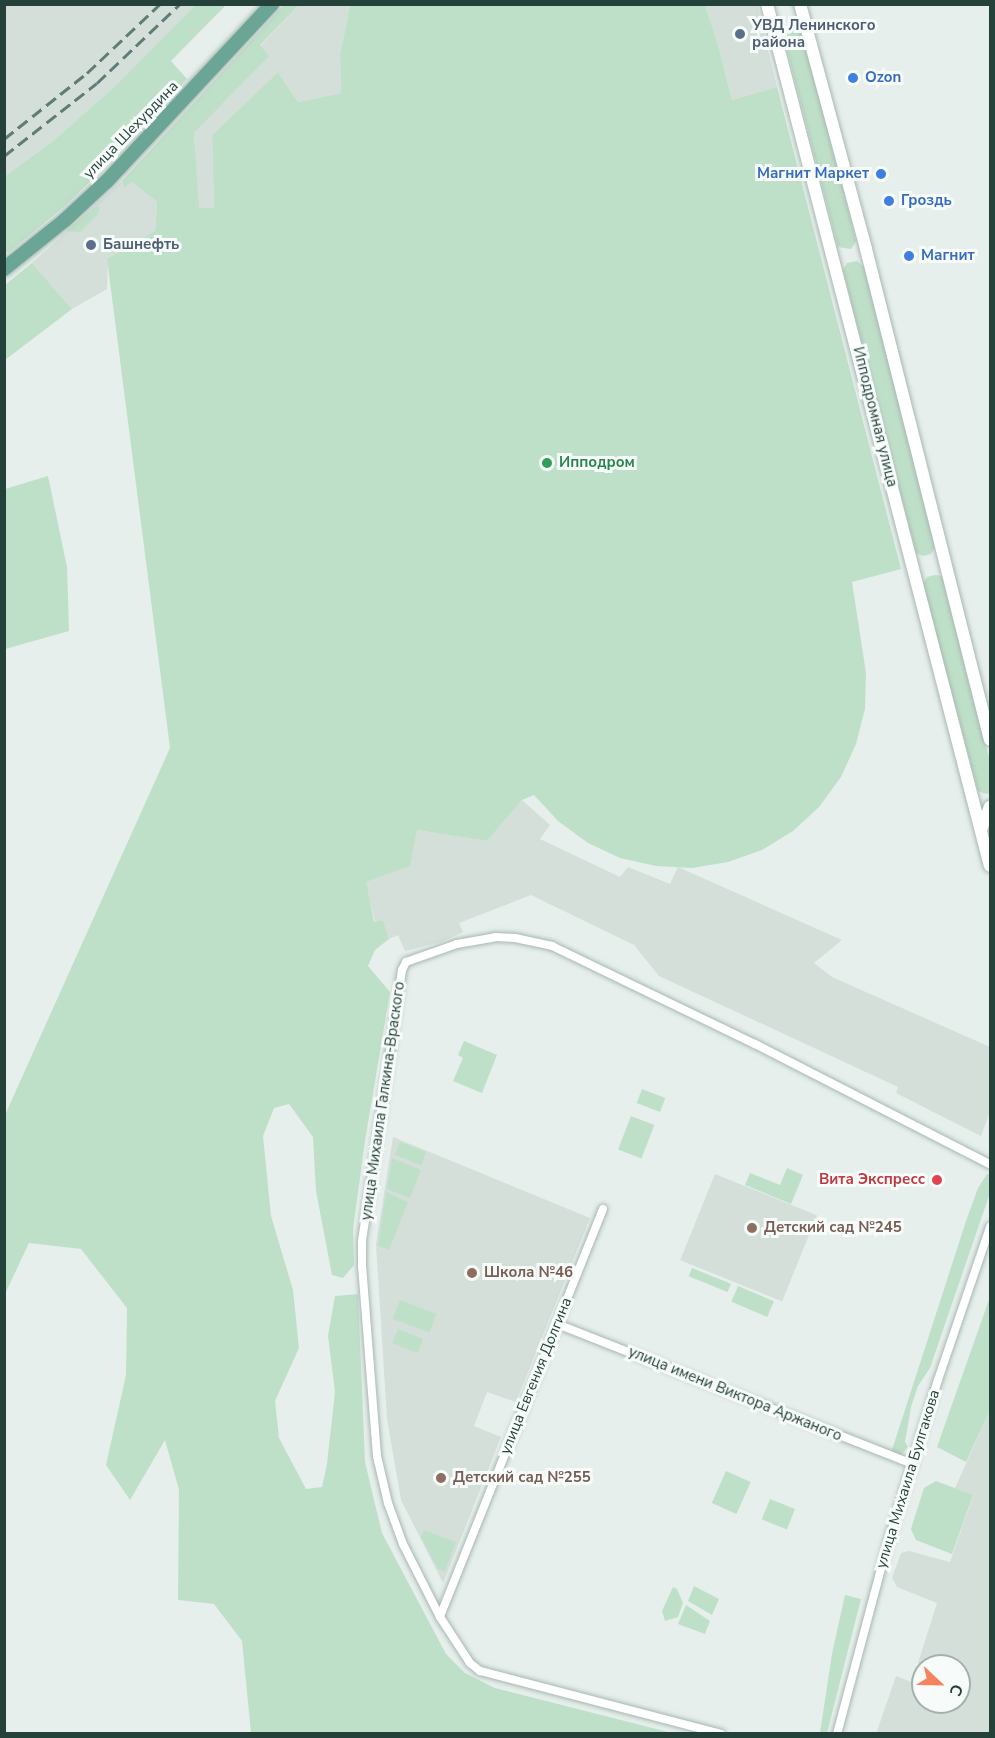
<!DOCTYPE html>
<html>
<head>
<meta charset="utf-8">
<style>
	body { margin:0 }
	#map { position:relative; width:995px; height:1738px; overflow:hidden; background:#e6efeb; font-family:"Nunito Sans",sans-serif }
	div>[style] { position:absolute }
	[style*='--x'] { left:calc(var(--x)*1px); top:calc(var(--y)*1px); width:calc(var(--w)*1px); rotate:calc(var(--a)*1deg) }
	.built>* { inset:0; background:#d4dfda; transform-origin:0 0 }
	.green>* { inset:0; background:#bfe0c8; transform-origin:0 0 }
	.roads { filter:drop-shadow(0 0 2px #a8b8b2) drop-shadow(0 0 2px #a8b8b2) }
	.street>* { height:8px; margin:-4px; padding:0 4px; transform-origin:4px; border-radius:4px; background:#fff }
	.secondary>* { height:12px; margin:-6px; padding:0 6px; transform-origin:6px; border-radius:6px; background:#fff }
	.primary>* { height:14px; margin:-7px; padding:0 7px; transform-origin:7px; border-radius:7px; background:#6aa596 }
	.rail>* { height:3px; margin-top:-1.5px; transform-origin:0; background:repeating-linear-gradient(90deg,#5f7d75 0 12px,transparent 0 18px) }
	.dots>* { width:16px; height:16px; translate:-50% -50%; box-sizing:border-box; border:3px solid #f7fbf9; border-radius:50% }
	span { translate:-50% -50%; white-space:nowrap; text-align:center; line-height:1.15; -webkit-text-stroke:6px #f7fbf9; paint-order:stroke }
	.service-label { font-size:15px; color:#4e5e75; font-weight:700 }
	.left { translate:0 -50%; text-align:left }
	.shop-label { font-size:15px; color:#366cbe; font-weight:700 }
	.right { translate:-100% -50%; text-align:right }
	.street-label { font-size:15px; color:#24423a }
	.leisure-label { font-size:15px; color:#27864d; font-weight:700 }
	.health-label { font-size:15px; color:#be3a42; font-weight:700 }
	.education-label { font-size:15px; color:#785e54; font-weight:700 }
	.frame { position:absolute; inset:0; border:6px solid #24423a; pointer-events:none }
	.north { position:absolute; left:911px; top:1654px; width:60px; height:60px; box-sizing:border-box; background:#f7fbf9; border:2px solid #a3b1ad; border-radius:50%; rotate:112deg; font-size:16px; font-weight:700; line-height:24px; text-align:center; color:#24423a }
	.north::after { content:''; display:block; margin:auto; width:21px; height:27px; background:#f4845f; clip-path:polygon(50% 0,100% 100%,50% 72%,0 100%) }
</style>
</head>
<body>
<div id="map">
	<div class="built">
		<i style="clip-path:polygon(5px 5px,195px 5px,115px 86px,53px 141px,5px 176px)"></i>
		<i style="clip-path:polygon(299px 5px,350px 5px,340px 55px,341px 93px,298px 102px,278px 72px,212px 135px,214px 208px,198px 208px,194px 133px,268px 56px,260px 46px)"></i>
		<i style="clip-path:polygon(705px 5px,757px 5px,777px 87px,732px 100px,717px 41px)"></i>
		<i style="clip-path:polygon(122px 181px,124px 187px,132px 181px,157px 202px,155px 231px,108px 259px,107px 289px,72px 309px,32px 263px)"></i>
		<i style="clip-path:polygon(522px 800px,550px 825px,540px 839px,620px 877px,628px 867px,670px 884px,678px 867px,842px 940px,814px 963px,832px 977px,990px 1047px,990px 1112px,981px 1136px,896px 1093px,898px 1087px,659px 976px,634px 945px,531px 895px,459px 923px,463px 932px,441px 942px,405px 951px,398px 935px,389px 939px,383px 920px,375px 922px,365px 882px,409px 866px,417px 830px,487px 841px)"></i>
		<i style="clip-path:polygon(393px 1137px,590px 1218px,516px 1402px,487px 1392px,474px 1426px,501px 1437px,443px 1583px,401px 1500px,387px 1419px,376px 1244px)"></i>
		<i style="left:715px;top:1174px;width:110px;height:93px;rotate:22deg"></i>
		<i style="clip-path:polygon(990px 1410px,990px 1733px,876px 1734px,896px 1676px,917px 1684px,923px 1670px,923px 1702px,959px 1702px,959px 1666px,925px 1666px,918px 1663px,937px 1603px,897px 1587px,892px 1578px,901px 1553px,909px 1551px,950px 1562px,973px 1496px,955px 1488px)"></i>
	</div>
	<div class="green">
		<i style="clip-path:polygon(285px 4px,299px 5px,260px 45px,269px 56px,194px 133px,199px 208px,214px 208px,212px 135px,278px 72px,298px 102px,341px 93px,340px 55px,350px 5px,705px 5px,717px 41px,732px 100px,777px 87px,901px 569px,852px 582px,866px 673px,865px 709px,856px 744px,841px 777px,819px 807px,793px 831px,762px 850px,728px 862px,692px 868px,656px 866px,620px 858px,588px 843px,558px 821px,534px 795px,522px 800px,487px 841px,417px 830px,410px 866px,366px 882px,374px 922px,383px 920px,389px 939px,375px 950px,368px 966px,390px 992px,365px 1141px,353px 1229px,354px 1265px,343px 1278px,332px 1275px,316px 1191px,313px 1137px,289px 1104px,274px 1108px,263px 1136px,271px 1216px,293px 1290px,299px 1348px,275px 1401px,279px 1438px,306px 1489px,322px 1487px,327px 1464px,335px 1392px,328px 1336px,335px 1296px,358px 1294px,365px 1462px,382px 1533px,446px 1654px,465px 1673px,495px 1688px,672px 1733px,251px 1733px,242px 1641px,214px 1604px,178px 1600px,179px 1490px,165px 1440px,130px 1500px,106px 1465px,126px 1375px,127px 1308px,81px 1249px,29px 1243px,5px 1294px,5px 1115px,170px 748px,107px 259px,155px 231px,157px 202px,132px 182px,124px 188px,122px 181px)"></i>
		<i style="clip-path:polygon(195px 5px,226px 5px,171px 61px,187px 79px,106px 166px,66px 205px,9px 252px,5px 253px,5px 176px,53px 141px,115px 86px)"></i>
		<i style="clip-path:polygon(796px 23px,802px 25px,856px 241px,851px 249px,838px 247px,783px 34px,786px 26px)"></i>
		<i style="clip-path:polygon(97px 206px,100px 208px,97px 215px,80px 232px,67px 231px)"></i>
		<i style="clip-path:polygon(857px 261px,865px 268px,935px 547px,931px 554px,923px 556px,916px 553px,843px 270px,847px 263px)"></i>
		<i style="clip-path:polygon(32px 263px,72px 309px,5px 360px,5px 285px)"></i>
		<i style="clip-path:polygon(48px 476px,67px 567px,69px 631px,5px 649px,5px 489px)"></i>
		<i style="clip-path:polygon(935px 575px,942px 576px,990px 761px,990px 793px,986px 794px,978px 791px,923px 584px,927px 577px)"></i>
		<i style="clip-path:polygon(464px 1041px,497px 1055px,482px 1093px,453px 1081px,463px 1058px,458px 1055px)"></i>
		<i style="left:642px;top:1089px;width:25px;height:15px;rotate:21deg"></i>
		<i style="left:631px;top:1116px;width:25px;height:36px;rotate:21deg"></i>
		<i style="left:400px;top:1142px;width:28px;height:14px;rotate:21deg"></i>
		<i style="clip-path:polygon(392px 1158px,421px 1170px,410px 1198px,387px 1189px)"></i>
		<i style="clip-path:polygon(787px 1168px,803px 1175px,791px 1204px,745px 1185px,750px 1173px,780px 1185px)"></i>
		<i style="clip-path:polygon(987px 1174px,990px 1174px,990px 1193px,930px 1368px,918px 1386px,911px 1407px,905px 1442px,908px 1447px,901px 1455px,894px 1454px,892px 1450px,966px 1221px,978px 1188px)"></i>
		<i style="clip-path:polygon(386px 1192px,408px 1202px,389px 1250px,378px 1246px)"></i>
		<i style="left:692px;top:1268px;width:42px;height:9px;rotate:22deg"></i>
		<i style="left:738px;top:1286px;width:39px;height:17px;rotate:23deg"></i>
		<i style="clip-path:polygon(990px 1297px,990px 1410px,966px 1462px,937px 1447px)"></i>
		<i style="left:400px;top:1300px;width:39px;height:20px;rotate:21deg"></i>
		<i style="left:398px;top:1329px;width:27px;height:15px;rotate:22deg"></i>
		<i style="left:726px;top:1471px;width:27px;height:35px;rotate:24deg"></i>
		<i style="clip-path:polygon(936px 1481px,973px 1495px,952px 1554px,916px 1540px,911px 1529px,924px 1488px)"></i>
		<i style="left:770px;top:1499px;width:27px;height:22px;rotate:22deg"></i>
		<i style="clip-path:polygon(424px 1530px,456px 1542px,445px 1571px,438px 1569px,421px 1537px)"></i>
		<i style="clip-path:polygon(694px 1586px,719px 1599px,712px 1615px,688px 1601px)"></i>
		<i style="clip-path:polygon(673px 1587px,677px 1589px,683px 1603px,678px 1617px,665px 1621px,662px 1611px)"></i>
		<i style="clip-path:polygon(845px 1595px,861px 1599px,827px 1733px,820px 1733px,832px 1654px)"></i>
		<i style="clip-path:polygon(686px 1605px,710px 1621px,705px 1634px,678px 1624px)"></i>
	</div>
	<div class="roads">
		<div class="street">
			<i style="--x:603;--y:1209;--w:439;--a:111.8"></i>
			<i style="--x:440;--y:1617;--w:55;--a:56.9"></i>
			<i style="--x:470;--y:1663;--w:13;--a:39"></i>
			<i style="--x:480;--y:1671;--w:249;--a:14.6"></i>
			<i style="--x:557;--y:1324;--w:383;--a:21.5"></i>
			<i style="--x:440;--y:1617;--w:82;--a:-116.9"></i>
			<i style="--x:403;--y:1544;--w:44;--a:-110.1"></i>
			<i style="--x:388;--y:1503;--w:48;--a:-103.2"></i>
			<i style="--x:377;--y:1456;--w:190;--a:-94.5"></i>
			<i style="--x:362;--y:1267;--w:26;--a:-90"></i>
			<i style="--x:362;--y:1241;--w:274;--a:-81.6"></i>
			<i style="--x:402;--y:970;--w:9;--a:-63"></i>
			<i style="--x:406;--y:962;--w:54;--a:-19.4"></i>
			<i style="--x:457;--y:944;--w:39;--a:-10"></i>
			<i style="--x:495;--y:937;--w:20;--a:3"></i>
			<i style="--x:515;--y:938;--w:38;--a:12"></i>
			<i style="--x:552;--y:946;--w:225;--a:25.8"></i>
			<i style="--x:755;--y:1044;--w:264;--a:27.1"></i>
			<i style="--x:837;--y:1734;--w:202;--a:-75.1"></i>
			<i style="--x:889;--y:1539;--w:166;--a:-72.9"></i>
			<i style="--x:938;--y:1380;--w:162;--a:-71.2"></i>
		</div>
		<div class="secondary">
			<i style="--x:767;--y:4;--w:890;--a:75.5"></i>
			<i style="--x:800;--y:4;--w:254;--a:74.9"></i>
			<i style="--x:866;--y:249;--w:506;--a:75.83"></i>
			<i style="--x:981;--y:830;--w:25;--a:-69"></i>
		</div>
		<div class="primary">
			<i style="--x:4;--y:269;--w:78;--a:-38.8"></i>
			<i style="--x:65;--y:220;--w:57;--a:-42.9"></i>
			<i style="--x:107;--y:181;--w:242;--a:-47"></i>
		</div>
	</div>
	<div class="rail">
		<i style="--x:4;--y:139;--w:106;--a:-38.5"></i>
		<i style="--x:87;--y:73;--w:100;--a:-43.4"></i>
		<i style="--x:4;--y:156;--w:118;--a:-38.1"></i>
		<i style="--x:97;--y:83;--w:115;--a:-43.6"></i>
	</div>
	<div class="dots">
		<i style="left:740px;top:34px;background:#5c6f8a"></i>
		<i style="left:853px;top:78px;background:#3f7fe0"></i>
		<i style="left:881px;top:174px;background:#3f7fe0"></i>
		<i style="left:889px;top:201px;background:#3f7fe0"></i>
		<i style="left:91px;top:245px;background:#5c6f8a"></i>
		<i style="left:909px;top:256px;background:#3f7fe0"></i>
		<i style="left:547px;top:463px;background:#2e9e5b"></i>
		<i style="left:937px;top:1180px;background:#e0444e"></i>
		<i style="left:752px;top:1228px;background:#8d6e63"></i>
		<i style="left:472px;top:1273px;background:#8d6e63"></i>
		<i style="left:441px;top:1478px;background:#8d6e63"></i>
	</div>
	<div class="service-label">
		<span class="left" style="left:752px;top:34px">УВД Ленинского<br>района</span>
		<span class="left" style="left:103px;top:245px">Башнефть</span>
	</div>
	<div class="shop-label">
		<span class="left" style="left:865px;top:78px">Ozon</span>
		<span class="right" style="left:869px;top:174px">Магнит Маркет</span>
		<span class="left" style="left:901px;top:201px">Гроздь</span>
		<span class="left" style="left:921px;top:256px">Магнит</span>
	</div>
	<div class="street-label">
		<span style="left:131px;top:130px;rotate:-46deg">улица Шехурдина</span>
		<span style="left:875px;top:417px;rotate:76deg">Ипподромная улица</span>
		<span style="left:383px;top:1101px;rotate:-82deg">улица Михаила Галкина-Враского</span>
		<span style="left:536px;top:1376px;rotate:-68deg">улица Евгения Долгина</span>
		<span style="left:735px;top:1394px;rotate:22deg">улица имени Виктора Аржаного</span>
		<span style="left:908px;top:1479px;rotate:-73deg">улица Михаила Булгакова</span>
	</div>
	<div class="leisure-label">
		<span class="left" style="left:559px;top:463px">Ипподром</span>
	</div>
	<div class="health-label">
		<span class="right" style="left:925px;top:1180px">Вита Экспресс</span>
	</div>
	<div class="education-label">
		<span class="left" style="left:764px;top:1228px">Детский сад №245</span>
		<span class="left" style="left:484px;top:1273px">Школа №46</span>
		<span class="left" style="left:453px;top:1478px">Детский сад №255</span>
	</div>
	<div class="frame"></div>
	<div class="north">С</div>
</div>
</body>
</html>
